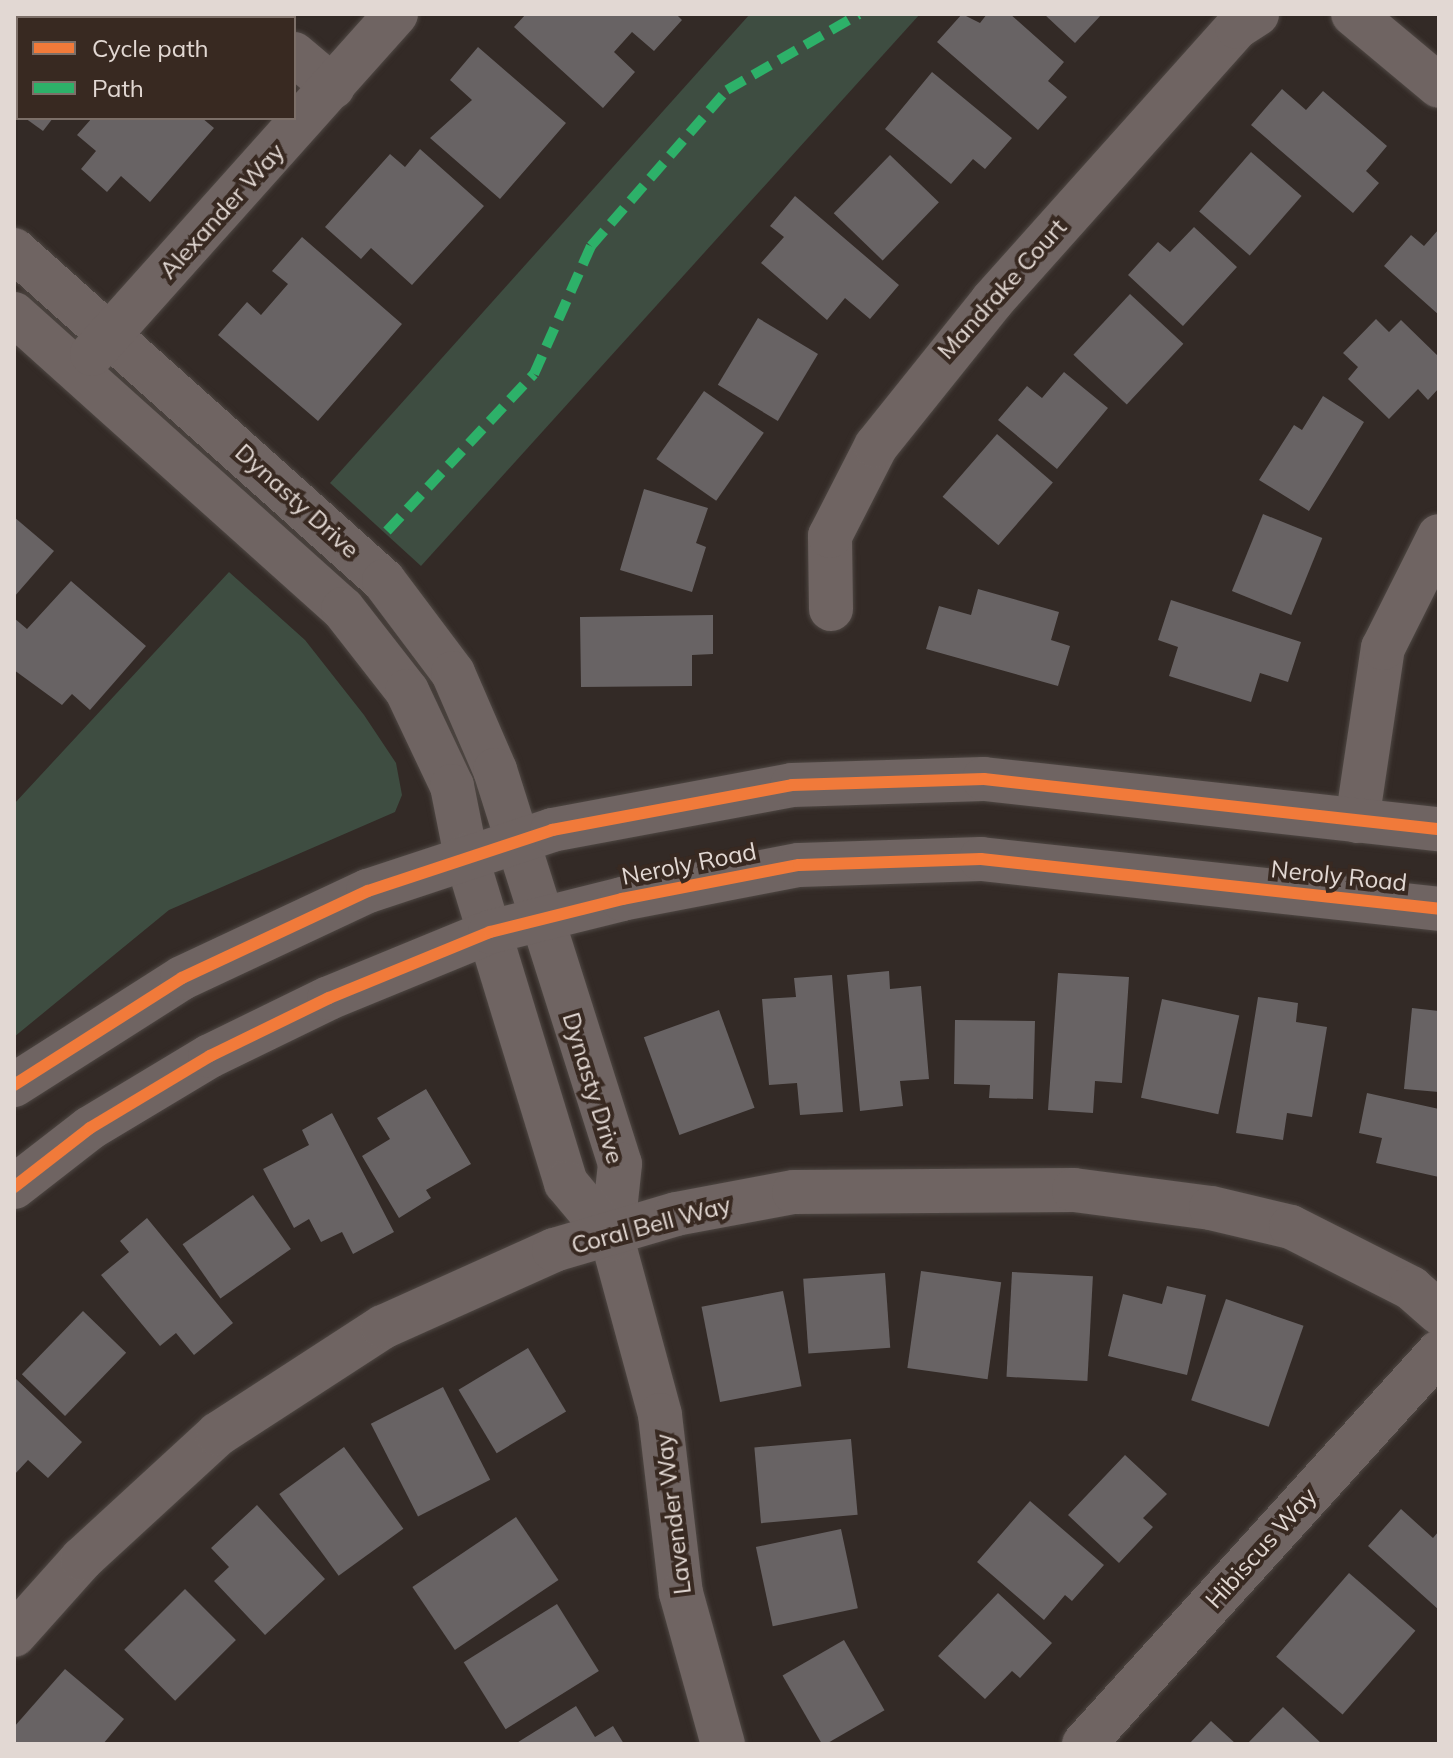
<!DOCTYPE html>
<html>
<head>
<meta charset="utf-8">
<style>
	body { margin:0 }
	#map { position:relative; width:1453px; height:1758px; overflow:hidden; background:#332a26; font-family:Mulish,sans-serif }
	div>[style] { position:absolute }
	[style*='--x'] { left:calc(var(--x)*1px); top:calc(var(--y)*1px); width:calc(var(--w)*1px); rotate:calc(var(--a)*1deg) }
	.green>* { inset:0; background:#3e4d41 }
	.building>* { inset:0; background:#686364; transform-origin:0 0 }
	.roads { filter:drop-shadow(0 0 2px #4e4743) drop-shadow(0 0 2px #4e4743) }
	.minor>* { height:44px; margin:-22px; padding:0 22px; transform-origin:22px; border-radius:22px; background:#6f6462 }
	.quiet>* { height:10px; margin-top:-5px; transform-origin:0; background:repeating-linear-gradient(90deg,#2db169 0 20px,transparent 0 30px) }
	.cycleway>* { height:12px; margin:-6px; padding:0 6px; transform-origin:6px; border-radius:6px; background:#f17a3a }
	span { translate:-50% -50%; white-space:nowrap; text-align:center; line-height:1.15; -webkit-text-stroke:8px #382921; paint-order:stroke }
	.street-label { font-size:24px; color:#e2d8d3 }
	.frame { position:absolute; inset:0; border:16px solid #e2d8d3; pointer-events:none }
	.legend { position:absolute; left:16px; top:16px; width:280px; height:104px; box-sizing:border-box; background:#382921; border:2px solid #7c6f68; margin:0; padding:10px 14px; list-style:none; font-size:24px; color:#e2d8d3 }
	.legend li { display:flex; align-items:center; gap:16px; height:40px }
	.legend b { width:40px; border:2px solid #7c6f68 }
</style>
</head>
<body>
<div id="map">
	<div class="green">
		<i style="clip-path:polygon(750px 14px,920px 14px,421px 566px,330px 483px)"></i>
		<i style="clip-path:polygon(229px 572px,305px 640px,364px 715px,396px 763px,402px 795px,395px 812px,169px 910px,14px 1037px,14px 804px)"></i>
	</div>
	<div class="building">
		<i style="clip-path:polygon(14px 14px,83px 14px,89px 18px,18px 18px,18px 78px)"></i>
		<i style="clip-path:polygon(526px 14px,676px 14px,682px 20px,654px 51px,632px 32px,614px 52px,635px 72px,603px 108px,514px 27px)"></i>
		<i style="clip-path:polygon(962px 14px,980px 23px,987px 14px,1010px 14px,1064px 62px,1048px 81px,1067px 97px,1038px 130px,937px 42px)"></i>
		<i style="clip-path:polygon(1044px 14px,1102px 14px,1075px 43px)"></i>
		<i style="clip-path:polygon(478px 47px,566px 123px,500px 199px,430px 138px,472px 100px,450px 80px)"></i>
		<i style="clip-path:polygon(932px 72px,1012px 138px,985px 169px,973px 159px,951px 184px,885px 129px)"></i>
		<i style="clip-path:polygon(1282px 89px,1306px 110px,1323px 91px,1387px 146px,1366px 171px,1379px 183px,1353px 213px,1251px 125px)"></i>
		<i style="clip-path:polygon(25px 118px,53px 118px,43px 131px)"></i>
		<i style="clip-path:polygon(92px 118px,202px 118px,214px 128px,150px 202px,121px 176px,107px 192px,81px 169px,96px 151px,77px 135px)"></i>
		<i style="clip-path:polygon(420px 149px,484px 206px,412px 285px,371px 248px,361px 259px,325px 227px,390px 154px,405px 167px)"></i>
		<i style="left:1251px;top:152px;width:67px;height:79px;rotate:41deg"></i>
		<i style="left:890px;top:155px;width:68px;height:81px;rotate:44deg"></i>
		<i style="clip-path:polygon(795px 196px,899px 285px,870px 319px,845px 298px,827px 320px,761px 263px,784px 237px,770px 226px)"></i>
		<i style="clip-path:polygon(1194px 227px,1237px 267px,1183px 326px,1128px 275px,1158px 242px,1170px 252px)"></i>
		<i style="clip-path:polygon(1439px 229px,1439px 315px,1384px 266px,1411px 235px,1424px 246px)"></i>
		<i style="clip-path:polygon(302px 237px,402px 324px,318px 421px,218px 335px,247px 302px,261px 315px,288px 284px,272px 271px)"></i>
		<i style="left:1130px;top:294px;width:73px;height:83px;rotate:43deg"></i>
		<i style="left:758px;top:318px;width:70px;height:78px;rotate:31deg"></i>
		<i style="clip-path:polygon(1376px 319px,1389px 332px,1401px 320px,1439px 357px,1439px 388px,1428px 400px,1418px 389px,1389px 419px,1348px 379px,1358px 367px,1343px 353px)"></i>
		<i style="clip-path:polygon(1064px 372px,1108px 408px,1057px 469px,998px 420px,1027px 386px,1042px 398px)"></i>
		<i style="left:704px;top:391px;width:73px;height:83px;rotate:35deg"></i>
		<i style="clip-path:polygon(1323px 396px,1364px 422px,1309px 511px,1259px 480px,1294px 425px,1302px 430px)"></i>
		<i style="left:997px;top:434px;width:74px;height:83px;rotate:41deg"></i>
		<i style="clip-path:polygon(644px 489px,708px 508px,696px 543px,706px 547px,692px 592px,620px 570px)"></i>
		<i style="left:1263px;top:514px;width:64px;height:83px;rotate:22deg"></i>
		<i style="clip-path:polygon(14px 517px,54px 551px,14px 597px)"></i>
		<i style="clip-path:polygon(71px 581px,146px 646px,90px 710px,72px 694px,62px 705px,14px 670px,14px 618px,27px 629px)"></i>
		<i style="clip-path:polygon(978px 589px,1059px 612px,1051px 640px,1070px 646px,1058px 686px,926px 649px,939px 606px,971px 615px)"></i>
		<i style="clip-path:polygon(1171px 600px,1301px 642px,1288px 682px,1260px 673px,1251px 702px,1169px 676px,1178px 647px,1158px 640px)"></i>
		<i style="clip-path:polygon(713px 615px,713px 654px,692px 655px,692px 686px,581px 687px,580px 617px)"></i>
		<i style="clip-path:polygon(889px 971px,890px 989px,921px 986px,929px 1079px,900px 1081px,903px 1106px,860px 1111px,847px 975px)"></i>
		<i style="clip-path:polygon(1058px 973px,1129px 977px,1122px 1083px,1095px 1081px,1093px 1113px,1048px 1110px)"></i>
		<i style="clip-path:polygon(832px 975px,843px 1112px,800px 1115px,797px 1083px,769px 1085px,762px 999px,796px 997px,794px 978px)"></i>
		<i style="clip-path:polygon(1258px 997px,1298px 1003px,1296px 1022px,1327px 1027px,1312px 1117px,1287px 1113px,1283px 1140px,1236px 1133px)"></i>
		<i style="left:1162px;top:999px;width:79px;height:101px;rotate:12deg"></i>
		<i style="clip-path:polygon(1412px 1008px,1439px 1011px,1439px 1092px,1404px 1089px)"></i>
		<i style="left:719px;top:1010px;width:104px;height:80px;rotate:70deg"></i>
		<i style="clip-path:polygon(955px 1020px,1035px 1021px,1033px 1099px,989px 1098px,990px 1085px,954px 1084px)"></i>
		<i style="clip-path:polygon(426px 1089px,471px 1164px,426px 1190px,431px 1198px,399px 1218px,362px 1156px,390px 1139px,377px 1118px)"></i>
		<i style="clip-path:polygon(1367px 1093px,1439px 1109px,1439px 1177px,1376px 1163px,1382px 1138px,1359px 1133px)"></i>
		<i style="clip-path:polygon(332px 1113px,394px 1232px,353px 1254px,342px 1232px,321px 1242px,309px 1219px,294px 1228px,263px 1169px,309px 1145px,302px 1130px)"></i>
		<i style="left:253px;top:1195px;width:66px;height:86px;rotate:55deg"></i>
		<i style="clip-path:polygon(147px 1218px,233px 1323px,194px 1355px,176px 1333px,160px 1346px,101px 1275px,129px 1252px,120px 1241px)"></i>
		<i style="left:921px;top:1271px;width:81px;height:98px;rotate:8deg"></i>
		<i style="left:1012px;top:1272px;width:81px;height:105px;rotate:3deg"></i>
		<i style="left:885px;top:1273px;width:75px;height:82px;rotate:86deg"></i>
		<i style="clip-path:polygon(1167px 1286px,1206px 1295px,1187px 1375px,1108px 1356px,1123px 1294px,1162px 1304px)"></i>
		<i style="left:783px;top:1291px;width:97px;height:83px;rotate:79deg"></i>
		<i style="left:1226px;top:1299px;width:82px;height:107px;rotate:19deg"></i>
		<i style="left:83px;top:1311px;width:60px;height:88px;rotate:44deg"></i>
		<i style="left:528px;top:1348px;width:74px;height:81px;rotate:59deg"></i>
		<i style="clip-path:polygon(14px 1377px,82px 1442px,48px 1478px,28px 1460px,14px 1475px)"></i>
		<i style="left:443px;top:1387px;width:104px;height:81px;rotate:63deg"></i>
		<i style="left:851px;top:1439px;width:76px;height:97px;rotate:85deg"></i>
		<i style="left:344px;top:1447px;width:101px;height:80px;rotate:54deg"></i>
		<i style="clip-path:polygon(1125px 1455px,1167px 1494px,1143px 1518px,1153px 1527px,1119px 1563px,1068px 1515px)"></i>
		<i style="clip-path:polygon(1030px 1501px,1104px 1565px,1072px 1601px,1065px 1595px,1044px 1620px,977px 1562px)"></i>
		<i style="clip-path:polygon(257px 1505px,325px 1579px,265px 1635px,214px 1581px,229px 1567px,211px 1548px)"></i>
		<i style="clip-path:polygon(1401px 1509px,1433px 1538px,1439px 1531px,1439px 1610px,1368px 1546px)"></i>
		<i style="left:516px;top:1517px;width:76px;height:125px;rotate:56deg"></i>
		<i style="left:841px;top:1529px;width:81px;height:87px;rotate:78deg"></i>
		<i style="left:1349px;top:1573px;width:88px;height:111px;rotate:41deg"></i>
		<i style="left:185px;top:1589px;width:72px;height:86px;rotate:45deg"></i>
		<i style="clip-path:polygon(998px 1593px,1052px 1643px,1020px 1678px,1012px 1671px,985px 1699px,938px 1656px)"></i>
		<i style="left:557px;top:1604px;width:79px;height:110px;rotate:58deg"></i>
		<i style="left:844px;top:1640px;width:81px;height:71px;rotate:60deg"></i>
		<i style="clip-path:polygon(65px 1669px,124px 1719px,103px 1744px,14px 1744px,14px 1727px)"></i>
		<i style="clip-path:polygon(576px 1706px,595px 1737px,613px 1726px,624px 1744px,515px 1744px)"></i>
		<i style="clip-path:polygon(1283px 1707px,1322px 1744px,1247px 1744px)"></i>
		<i style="clip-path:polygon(1211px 1721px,1236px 1744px,1189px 1744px)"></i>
	</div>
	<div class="roads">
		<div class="minor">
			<i style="--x:246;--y:14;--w:6;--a:39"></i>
			<i style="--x:1353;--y:14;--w:112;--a:39.9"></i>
			<i style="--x:294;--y:54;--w:51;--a:40.2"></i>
			<i style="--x:14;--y:250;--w:496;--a:41.8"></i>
			<i style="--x:384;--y:581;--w:115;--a:53.1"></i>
			<i style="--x:453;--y:673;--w:106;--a:66.6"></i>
			<i style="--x:495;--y:770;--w:413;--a:72.4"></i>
			<i style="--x:620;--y:1164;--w:74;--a:96.2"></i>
			<i style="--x:612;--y:1238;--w:183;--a:74.8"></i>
			<i style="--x:660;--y:1415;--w:179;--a:83.3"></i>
			<i style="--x:681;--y:1593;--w:157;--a:74.5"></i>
			<i style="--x:14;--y:314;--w:442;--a:41.9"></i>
			<i style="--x:343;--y:609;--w:104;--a:52"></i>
			<i style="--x:407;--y:691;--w:105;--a:64.7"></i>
			<i style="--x:452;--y:786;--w:71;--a:78.7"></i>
			<i style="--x:466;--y:856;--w:342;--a:73"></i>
			<i style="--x:566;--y:1183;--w:72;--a:50.1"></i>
			<i style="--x:92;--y:354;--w:456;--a:-48.2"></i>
			<i style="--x:831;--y:609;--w:73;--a:-90.8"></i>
			<i style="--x:830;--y:536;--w:101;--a:-62.9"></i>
			<i style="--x:876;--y:446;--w:186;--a:-51.3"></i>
			<i style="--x:992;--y:301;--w:368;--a:-48.2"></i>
			<i style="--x:1237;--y:27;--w:24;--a:-33"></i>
			<i style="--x:1357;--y:821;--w:175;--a:-81.5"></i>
			<i style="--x:1383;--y:648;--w:125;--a:-63.4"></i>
			<i style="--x:14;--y:1085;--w:199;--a:-32.5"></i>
			<i style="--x:182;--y:978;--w:205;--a:-25.1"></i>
			<i style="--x:368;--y:891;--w:194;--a:-18.3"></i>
			<i style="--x:552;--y:830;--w:244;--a:-10.6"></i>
			<i style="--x:792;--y:785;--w:192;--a:-1.8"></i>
			<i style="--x:984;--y:779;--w:458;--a:6.3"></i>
			<i style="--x:14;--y:1187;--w:96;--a:-37.8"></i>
			<i style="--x:90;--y:1128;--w:140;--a:-31"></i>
			<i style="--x:210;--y:1056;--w:132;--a:-26"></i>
			<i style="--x:329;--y:998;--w:174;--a:-22.3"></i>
			<i style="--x:490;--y:932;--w:136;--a:-14"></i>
			<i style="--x:622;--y:899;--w:180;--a:-10.9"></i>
			<i style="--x:799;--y:865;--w:182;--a:-1.9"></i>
			<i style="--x:981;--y:859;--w:461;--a:6.2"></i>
			<i style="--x:14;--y:1635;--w:102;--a:-48.2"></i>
			<i style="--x:82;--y:1559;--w:185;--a:-42.6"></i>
			<i style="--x:218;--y:1434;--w:197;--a:-33"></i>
			<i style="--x:383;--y:1327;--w:188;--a:-24.2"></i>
			<i style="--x:554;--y:1250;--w:127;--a:-16.4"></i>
			<i style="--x:676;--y:1214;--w:120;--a:-10.6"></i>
			<i style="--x:794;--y:1192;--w:280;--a:-0.4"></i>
			<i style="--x:1074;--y:1190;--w:138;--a:7.5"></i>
			<i style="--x:1211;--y:1208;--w:82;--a:13.4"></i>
			<i style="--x:1291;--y:1227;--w:135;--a:26.9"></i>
			<i style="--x:1411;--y:1288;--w:37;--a:41"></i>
			<i style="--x:1084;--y:1744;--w:529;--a:-47.84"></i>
		</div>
	</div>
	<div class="quiet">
		<i style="--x:387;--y:531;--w:215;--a:-46.9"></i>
		<i style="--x:534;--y:374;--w:140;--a:-66"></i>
		<i style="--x:591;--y:246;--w:207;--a:-48.9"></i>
		<i style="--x:727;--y:90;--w:152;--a:-29.9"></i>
	</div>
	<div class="cycleway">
		<i style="--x:14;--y:1085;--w:199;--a:-32.5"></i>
		<i style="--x:182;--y:978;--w:205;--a:-25.1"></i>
		<i style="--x:368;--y:891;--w:194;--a:-18.3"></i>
		<i style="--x:552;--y:830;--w:244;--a:-10.6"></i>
		<i style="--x:792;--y:785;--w:192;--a:-1.8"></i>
		<i style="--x:984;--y:779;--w:458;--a:6.3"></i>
		<i style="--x:14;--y:1187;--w:96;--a:-37.8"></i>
		<i style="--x:90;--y:1128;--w:140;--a:-31"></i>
		<i style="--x:210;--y:1056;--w:132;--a:-26"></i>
		<i style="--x:329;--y:998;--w:174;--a:-22.3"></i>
		<i style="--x:490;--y:932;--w:136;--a:-14"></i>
		<i style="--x:622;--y:899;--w:180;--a:-10.9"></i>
		<i style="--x:799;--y:865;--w:182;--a:-1.9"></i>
		<i style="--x:981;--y:859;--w:461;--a:6.2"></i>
	</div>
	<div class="street-label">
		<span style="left:222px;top:211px;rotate:-48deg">Alexander Way</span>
		<span style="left:1002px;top:289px;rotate:-48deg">Mandrake Court</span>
		<span style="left:297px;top:501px;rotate:42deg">Dynasty Drive</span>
		<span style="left:689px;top:864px;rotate:-11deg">Neroly Road</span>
		<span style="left:1339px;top:876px;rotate:6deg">Neroly Road</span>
		<span style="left:593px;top:1088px;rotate:73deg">Dynasty Drive</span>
		<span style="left:651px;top:1225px;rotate:-15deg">Coral Bell Way</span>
		<span style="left:673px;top:1514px;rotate:-97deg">Lavender Way</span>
		<span style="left:1261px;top:1548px;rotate:-48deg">Hibiscus Way</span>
	</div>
	<div class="frame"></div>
	<ul class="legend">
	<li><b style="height:10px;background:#f17a3a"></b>Cycle path</li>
	<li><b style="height:10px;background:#2db169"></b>Path</li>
	</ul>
</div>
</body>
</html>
